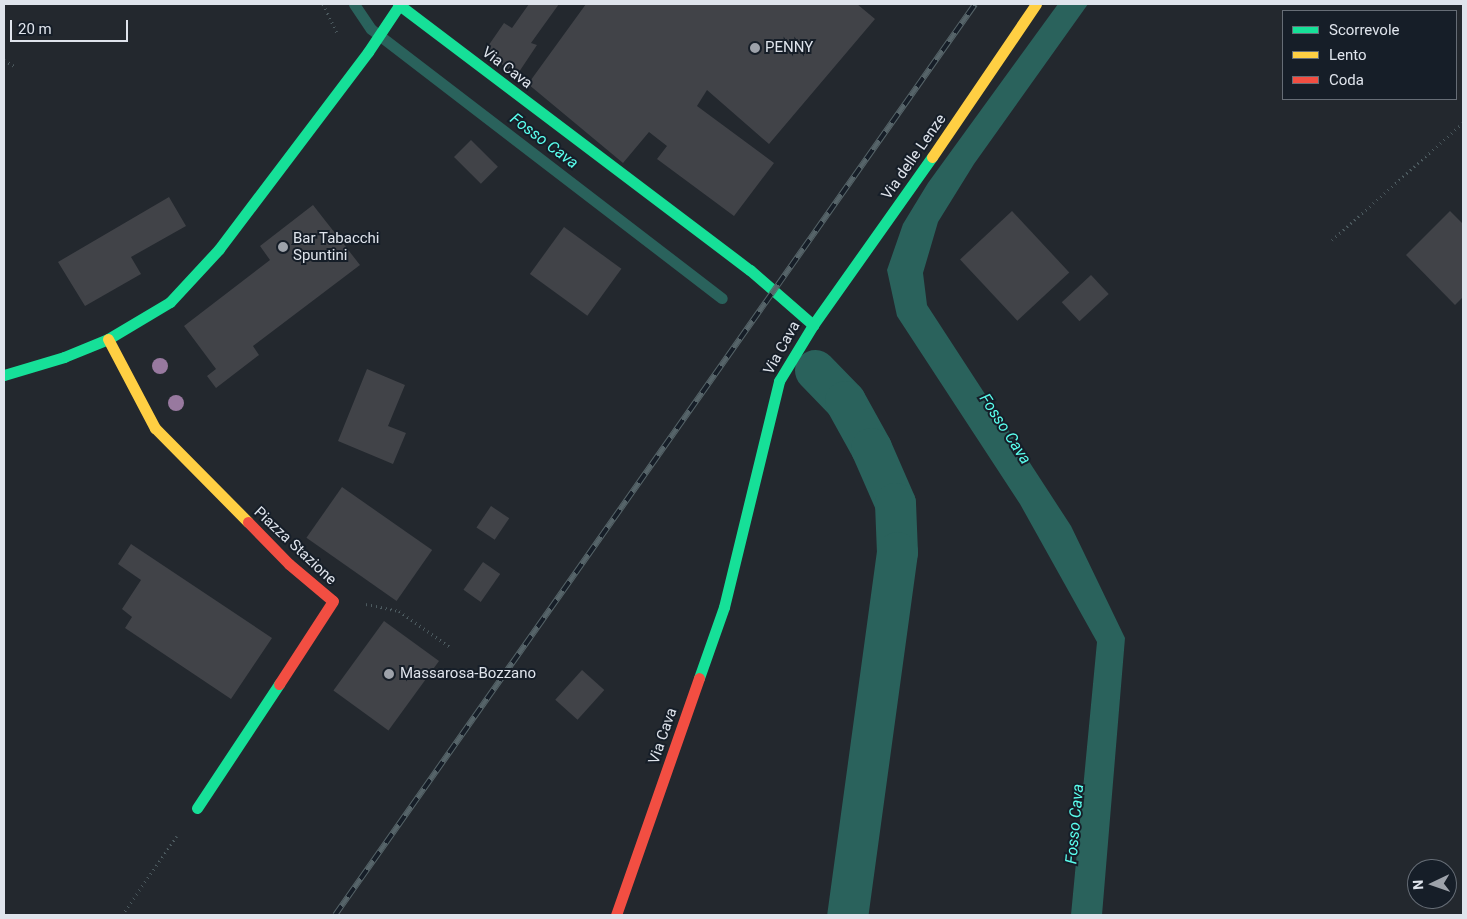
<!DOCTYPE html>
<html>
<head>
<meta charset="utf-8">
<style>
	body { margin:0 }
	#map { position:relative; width:1467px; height:919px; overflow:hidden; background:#23282e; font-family:Roboto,sans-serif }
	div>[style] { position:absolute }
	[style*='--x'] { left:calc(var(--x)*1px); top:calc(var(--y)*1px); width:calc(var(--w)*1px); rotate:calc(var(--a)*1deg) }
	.water>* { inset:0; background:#2a625c }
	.stream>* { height:11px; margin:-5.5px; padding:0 5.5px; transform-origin:5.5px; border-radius:5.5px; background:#2a625c }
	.canal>* { height:41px; margin:-20.5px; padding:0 20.5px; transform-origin:20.5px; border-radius:20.5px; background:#2a625c }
	.building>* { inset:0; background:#414348; transform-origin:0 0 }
	.path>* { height:3px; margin-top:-1.5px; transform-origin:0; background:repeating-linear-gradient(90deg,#4c5a5f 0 1px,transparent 0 5px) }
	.fast>* { height:11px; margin:-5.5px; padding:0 5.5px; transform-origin:5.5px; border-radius:5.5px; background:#16e098 }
	.slow>* { height:11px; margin:-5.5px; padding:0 5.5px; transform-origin:5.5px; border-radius:5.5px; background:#ffcf43 }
	.jam>* { height:11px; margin:-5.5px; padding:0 5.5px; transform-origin:5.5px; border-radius:5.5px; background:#f24e42 }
	.rail>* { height:5.5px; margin-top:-2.75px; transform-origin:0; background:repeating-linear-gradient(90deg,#161e28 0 11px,#566469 0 22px); box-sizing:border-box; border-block:1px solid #566469 }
	.trees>* { width:16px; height:16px; margin:-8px; border-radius:50%; background:#98799f }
	.dots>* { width:14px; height:14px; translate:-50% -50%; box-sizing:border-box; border:2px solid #161e28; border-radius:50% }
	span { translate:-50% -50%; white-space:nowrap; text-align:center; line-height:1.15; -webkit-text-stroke:4px #161e28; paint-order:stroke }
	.poi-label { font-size:15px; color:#dfe4ec }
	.left { translate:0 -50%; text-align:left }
	.street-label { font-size:15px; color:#dfe4ec }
	.water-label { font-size:16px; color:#5afeed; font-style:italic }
	.frame { position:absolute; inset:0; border:5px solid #dfe4ec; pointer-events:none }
	.legend { position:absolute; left:1282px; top:10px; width:175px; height:90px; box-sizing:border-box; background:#161e28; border:1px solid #666d76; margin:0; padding:6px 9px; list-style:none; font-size:15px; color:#dfe4ec }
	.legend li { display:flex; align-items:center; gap:10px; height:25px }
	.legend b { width:25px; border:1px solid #666d76 }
	.north { position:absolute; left:1407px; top:859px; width:50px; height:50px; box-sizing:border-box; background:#161e28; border:1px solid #666d76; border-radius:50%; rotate:267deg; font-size:14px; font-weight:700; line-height:20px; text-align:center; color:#dfe4ec }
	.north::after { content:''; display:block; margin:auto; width:18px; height:22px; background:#9da2aa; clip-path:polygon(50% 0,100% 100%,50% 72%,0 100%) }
	.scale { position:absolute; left:10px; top:20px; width:118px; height:22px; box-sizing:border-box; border:2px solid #dfe4ec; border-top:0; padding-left:6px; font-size:15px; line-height:18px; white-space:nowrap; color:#dfe4ec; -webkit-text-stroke:4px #161e28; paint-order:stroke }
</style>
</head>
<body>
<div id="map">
	<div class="water">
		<i style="clip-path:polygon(1058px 4px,1088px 4px,974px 164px,938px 222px,923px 273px,927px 305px,1071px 526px,1125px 638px,1102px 915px,1071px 915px,1097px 642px,1020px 504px,897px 316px,887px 270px,903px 224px,928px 183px)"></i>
	</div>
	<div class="stream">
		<i style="--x:354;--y:4;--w:30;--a:56"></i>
		<i style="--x:371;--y:29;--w:442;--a:37.5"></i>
	</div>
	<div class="canal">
		<i style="--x:815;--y:370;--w:43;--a:45.9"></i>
		<i style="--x:845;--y:401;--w:54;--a:61"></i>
		<i style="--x:871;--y:448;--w:60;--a:66.4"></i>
		<i style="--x:895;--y:503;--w:49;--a:87.7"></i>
		<i style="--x:897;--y:552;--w:366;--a:97.8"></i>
	</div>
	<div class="building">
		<i style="clip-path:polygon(529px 4px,559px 4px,531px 43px,537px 45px,517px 75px,484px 52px,504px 23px,512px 28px)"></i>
		<i style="clip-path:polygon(586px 4px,857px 4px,875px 19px,769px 144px,707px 90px,697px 106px,774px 163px,734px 216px,657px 159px,667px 146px,649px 132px,623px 163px,528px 84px)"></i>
		<i style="left:471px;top:140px;width:38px;height:24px;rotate:45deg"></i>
		<i style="clip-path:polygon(169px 197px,186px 226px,131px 257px,141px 274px,85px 306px,58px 262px)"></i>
		<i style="clip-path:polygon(313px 205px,360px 265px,253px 346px,259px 355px,216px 388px,207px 376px,216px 369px,184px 326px,270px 260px,260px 246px)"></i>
		<i style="left:1012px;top:211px;width:84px;height:71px;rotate:47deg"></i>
		<i style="clip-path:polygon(1450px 211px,1463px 224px,1463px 297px,1455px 305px,1406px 255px)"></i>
		<i style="left:564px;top:227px;width:71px;height:58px;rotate:36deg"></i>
		<i style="left:1091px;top:275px;width:26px;height:40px;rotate:47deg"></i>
		<i style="clip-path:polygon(367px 369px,405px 385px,388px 426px,406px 433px,393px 464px,338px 441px)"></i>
		<i style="left:342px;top:487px;width:110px;height:62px;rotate:35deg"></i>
		<i style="left:491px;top:506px;width:22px;height:26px;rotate:34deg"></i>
		<i style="clip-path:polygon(131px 544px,272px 638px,231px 699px,125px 628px,132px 617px,122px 609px,141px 580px,118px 564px)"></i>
		<i style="left:483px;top:562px;width:21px;height:34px;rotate:35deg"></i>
		<i style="left:384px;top:621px;width:68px;height:86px;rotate:36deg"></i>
		<i style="left:582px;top:670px;width:30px;height:40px;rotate:42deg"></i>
	</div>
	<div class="path">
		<i style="--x:323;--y:4;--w:34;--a:64"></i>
		<i style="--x:4;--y:60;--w:14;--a:30"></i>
		<i style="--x:1332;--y:240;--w:176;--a:-41.8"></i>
		<i style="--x:366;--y:604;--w:34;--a:12"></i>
		<i style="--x:399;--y:611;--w:62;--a:35.2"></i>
		<i style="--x:122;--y:915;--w:96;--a:-55.2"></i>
	</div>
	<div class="fast">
		<i style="--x:398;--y:4;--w:441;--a:37.1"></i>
		<i style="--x:750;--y:270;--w:84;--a:41.1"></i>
		<i style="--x:4;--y:375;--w:63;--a:-16.7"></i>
		<i style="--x:64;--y:357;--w:48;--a:-22.2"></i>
		<i style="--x:108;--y:339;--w:72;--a:-30.8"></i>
		<i style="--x:170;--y:302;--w:72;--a:-47.2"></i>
		<i style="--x:219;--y:249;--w:247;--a:-52.9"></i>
		<i style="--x:368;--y:52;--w:58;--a:-56.3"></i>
		<i style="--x:699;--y:678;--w:75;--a:-70.6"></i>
		<i style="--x:724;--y:607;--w:233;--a:-76.3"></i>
		<i style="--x:779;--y:381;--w:66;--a:-58.7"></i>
		<i style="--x:813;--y:325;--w:206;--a:-54.7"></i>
		<i style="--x:197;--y:808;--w:149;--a:-56.5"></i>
	</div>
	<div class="slow">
		<i style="--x:932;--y:157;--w:185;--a:-55.8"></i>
		<i style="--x:108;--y:339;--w:101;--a:62.2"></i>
		<i style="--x:155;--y:428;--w:132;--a:45.3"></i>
	</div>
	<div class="jam">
		<i style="--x:248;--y:522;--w:59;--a:45.7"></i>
		<i style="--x:289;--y:564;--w:57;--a:40.1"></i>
		<i style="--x:333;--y:601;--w:99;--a:123"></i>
		<i style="--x:616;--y:915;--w:251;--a:-70.7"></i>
	</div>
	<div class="rail">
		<i style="--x:335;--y:915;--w:1113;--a:-54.91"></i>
	</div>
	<div class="trees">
		<i style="left:160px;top:366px"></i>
		<i style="left:176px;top:403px"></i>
	</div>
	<div class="dots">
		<i style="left:755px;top:48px;background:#9da2aa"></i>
		<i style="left:283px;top:247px;background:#9da2aa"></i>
		<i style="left:389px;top:674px;background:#9da2aa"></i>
	</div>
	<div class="poi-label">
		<span class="left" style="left:765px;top:48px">PENNY</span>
		<span class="left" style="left:293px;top:247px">Bar Tabacchi<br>Spuntini</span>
		<span class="left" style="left:400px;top:674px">Massarosa-Bozzano</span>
	</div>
	<div class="street-label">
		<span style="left:507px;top:68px;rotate:37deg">Via Cava</span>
		<span style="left:914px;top:157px;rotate:-55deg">Via delle Lenze</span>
		<span style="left:782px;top:348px;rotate:-61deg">Via Cava</span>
		<span style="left:295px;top:546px;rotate:43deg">Piazza Stazione</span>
		<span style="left:663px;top:736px;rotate:-71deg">Via Cava</span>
	</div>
	<div class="water-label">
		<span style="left:544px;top:141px;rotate:37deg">Fosso Cava</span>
		<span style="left:1005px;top:429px;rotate:57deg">Fosso Cava</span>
		<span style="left:1075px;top:824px;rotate:-85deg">Fosso Cava</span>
	</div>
	<div class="frame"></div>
	<ul class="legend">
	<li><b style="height:6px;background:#16e098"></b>Scorrevole</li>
	<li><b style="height:6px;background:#ffcf43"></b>Lento</li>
	<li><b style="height:6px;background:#f24e42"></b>Coda</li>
	</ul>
	<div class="north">N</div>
	<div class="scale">20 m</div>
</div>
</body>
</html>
